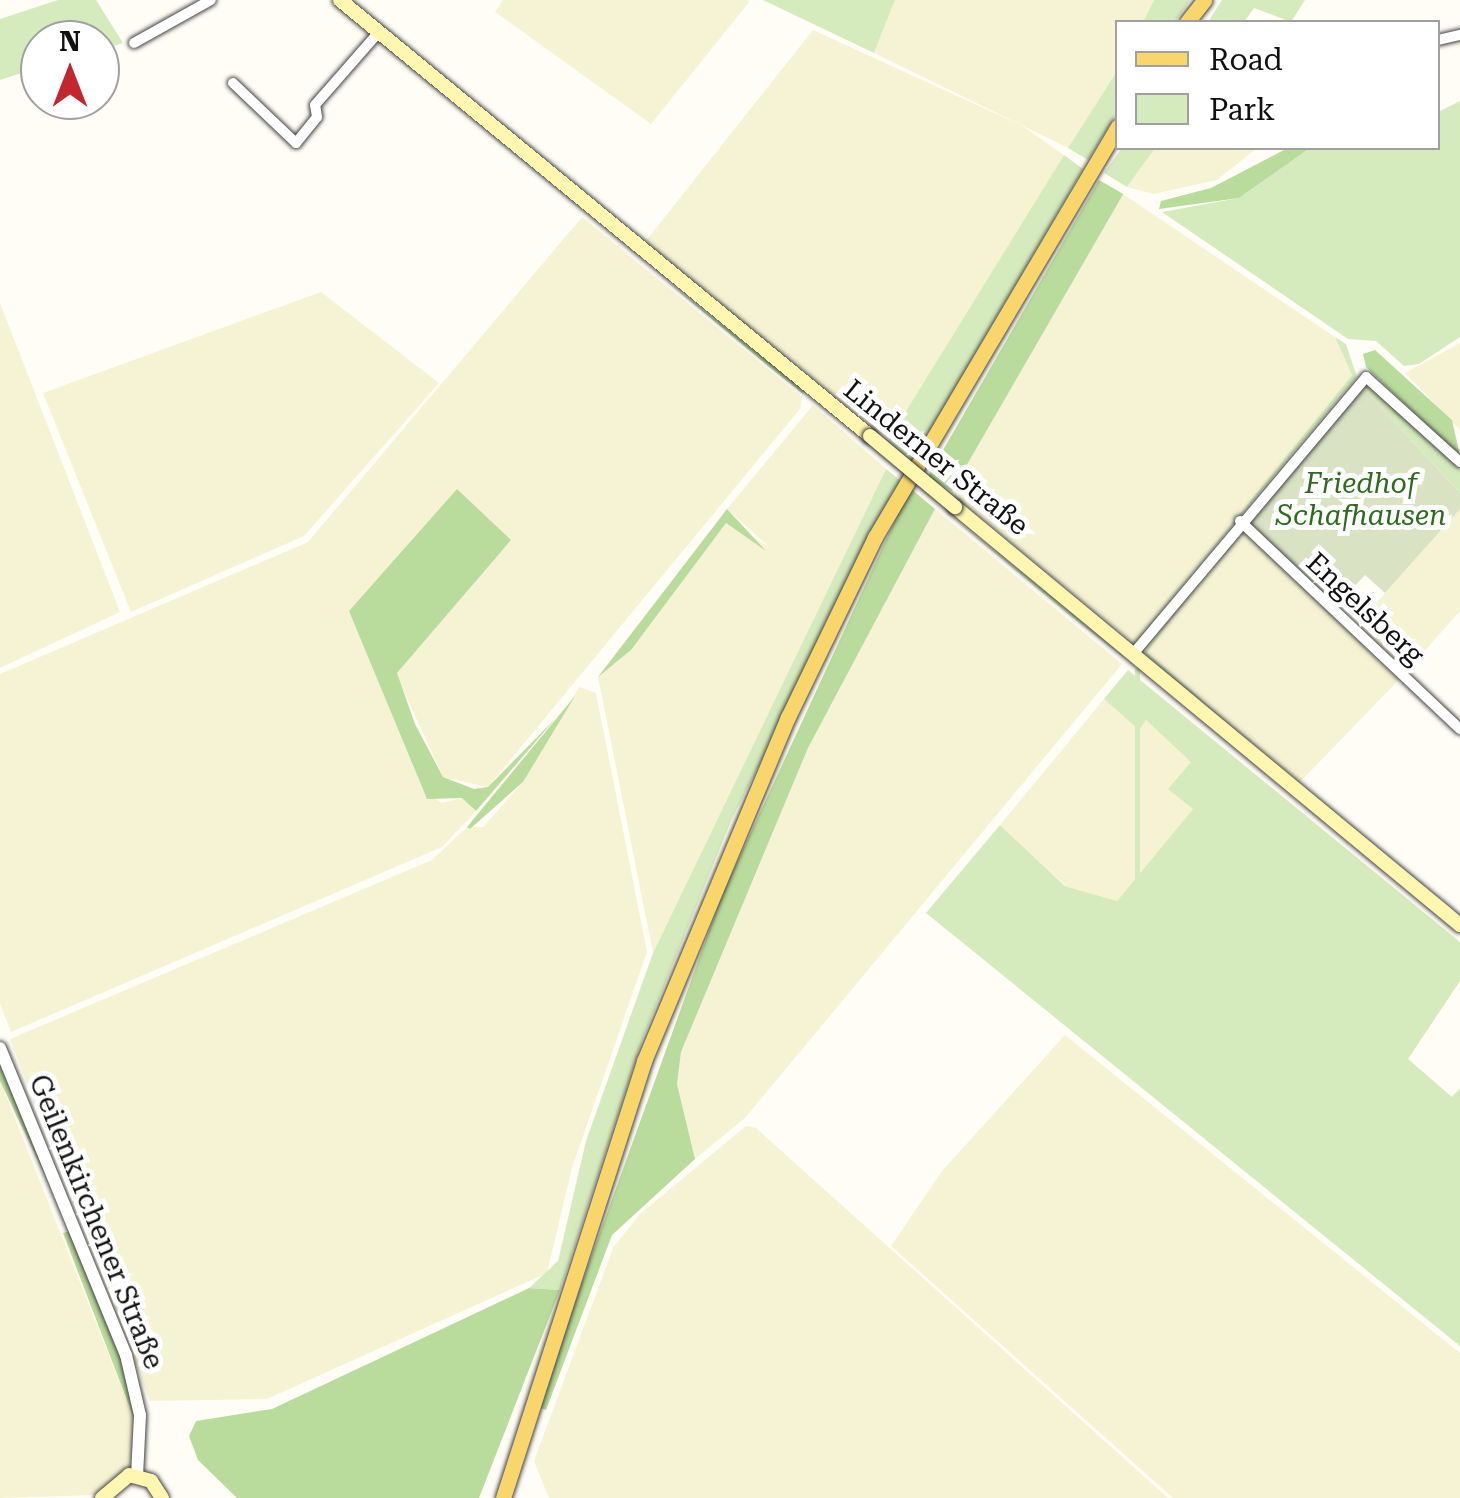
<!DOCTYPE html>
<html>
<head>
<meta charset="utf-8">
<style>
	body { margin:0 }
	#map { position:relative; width:1460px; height:1498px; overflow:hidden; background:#fffdf5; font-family:"Roboto Serif",serif }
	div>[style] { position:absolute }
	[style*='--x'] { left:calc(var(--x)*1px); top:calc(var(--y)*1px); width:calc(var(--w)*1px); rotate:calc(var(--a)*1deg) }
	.farmland>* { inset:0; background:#f6f3d4; transform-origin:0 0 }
	.green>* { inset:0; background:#d5ebbd; transform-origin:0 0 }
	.forest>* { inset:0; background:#b9dc9c; transform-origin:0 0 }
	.cemetery>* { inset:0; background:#d9e3c4 }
	.roads { filter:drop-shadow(0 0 2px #444) drop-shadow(0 0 2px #444) }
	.minor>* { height:10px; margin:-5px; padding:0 5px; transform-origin:5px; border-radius:5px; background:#fff }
	.tertiary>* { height:12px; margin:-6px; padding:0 6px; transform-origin:6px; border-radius:6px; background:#fff }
	.secondary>* { height:14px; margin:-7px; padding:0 7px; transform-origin:7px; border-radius:7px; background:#fff6b0 }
	.primary>* { height:15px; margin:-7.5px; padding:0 7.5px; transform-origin:7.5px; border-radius:7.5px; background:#f9d66b }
	.bridges { filter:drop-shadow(0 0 2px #333) drop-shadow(0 0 2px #333) }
	.secondary-bridge>* { height:14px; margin:-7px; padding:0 7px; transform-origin:7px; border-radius:7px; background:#fff6b0 }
	span { translate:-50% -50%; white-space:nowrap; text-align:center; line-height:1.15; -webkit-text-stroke:10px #fff; paint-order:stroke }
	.street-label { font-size:28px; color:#111 }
	.park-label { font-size:28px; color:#2f6b1f; font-style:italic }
	.legend { position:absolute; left:1115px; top:20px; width:325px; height:130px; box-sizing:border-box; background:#fff; border:2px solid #a0a0a0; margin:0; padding:12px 18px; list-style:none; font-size:30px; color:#111 }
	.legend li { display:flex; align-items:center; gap:20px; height:50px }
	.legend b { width:50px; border:2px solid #a0a0a0 }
	.north { position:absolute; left:20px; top:20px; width:100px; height:100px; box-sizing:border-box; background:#fff; border:2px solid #a0a0a0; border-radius:50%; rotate:0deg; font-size:28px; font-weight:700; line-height:40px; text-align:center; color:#111 }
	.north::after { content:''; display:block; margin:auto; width:35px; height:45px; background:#c4262e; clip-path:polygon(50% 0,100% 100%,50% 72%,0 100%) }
</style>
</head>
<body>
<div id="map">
	<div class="farmland">
		<i style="clip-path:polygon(503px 0,747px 0,750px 1px,651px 124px,495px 12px)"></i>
		<i style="clip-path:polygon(895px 0,1154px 0,1143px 22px,1118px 22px,1117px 71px,1068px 148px,874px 53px)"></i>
		<i style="clip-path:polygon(813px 30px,1021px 125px,1064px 155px,888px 440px,645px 242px)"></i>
		<i style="clip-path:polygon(1155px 148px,1257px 148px,1217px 180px,1154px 194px,1127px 187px)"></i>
		<i style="clip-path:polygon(1123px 194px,1335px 337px,1352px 375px,1135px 644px,948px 490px)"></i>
		<i style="clip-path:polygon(582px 217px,802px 397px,800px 409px,488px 787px,443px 777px,396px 674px,511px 540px,350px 611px,423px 790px,442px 803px,462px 798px,476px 811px,442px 847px,11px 1032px,0 1004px,0 674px,308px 542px)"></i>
		<i style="clip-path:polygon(321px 292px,439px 383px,304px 536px,131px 612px,43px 393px)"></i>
		<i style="clip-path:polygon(0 303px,120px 612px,0 668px)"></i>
		<i style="clip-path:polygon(1460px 343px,1460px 430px,1405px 373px)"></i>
		<i style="clip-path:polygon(813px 405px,886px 469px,653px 953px,598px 677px,726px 523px,768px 546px,727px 509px)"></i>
		<i style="clip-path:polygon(935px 509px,1122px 664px,745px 1118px,695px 1159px,677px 1084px,681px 1052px,808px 748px)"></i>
		<i style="clip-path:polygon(1460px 509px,1460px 611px,1406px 672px,1355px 627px)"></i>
		<i style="left:1245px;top:531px;width:214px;height:156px;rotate:44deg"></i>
		<i style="clip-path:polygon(579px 687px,596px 693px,647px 952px,572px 1168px,547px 1273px,267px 1399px,150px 1401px,10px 1039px,432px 860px,467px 827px,483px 827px,523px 782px)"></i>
		<i style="clip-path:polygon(1104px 699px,1138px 729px,1146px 720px,1192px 762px,1193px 809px,1117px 901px,1066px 886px,1000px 825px)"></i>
		<i style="clip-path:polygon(1065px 1035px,1460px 1353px,1460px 1498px,1173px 1498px,891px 1246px,942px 1171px)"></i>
		<i style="clip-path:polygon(0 1081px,135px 1421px,130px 1468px,96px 1495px,0 1498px)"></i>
		<i style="clip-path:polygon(746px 1126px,756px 1128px,1168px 1498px,549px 1498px,534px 1461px,613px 1248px,640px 1214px)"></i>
	</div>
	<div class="green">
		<i style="clip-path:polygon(58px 0,96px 0,123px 43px,100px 50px,100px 40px,40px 40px,40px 67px,0 80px,0 19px)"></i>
		<i style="clip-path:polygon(763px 0,895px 0,874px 53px)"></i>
		<i style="clip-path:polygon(1154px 0,1190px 0,1175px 22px,1143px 22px)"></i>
		<i style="clip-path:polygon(1222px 0,1305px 0,1291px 22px,1254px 8px,1244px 22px,1208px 22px)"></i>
		<i style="clip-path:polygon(1117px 71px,1117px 113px,1088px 160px,1068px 148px)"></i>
		<i style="clip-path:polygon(1460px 101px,1460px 337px,1419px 364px,1404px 366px,1376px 341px,1348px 339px,1162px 212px,1239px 198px,1310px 148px,1438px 148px,1438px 112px)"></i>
		<i style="clip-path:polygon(1122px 148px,1155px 148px,1127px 187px,1104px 173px)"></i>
		<i style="clip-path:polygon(1064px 155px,1083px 169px,910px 465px,885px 445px)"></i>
		<i style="clip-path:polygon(1335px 337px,1346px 344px,1357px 377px,1192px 573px,1352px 375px)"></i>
		<i style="clip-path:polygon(1371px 385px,1460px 469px,1460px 493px,1363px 388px)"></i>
		<i style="clip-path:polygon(886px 469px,901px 481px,731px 821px,643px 1038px,560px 1290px,529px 1288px,558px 1261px,586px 1141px,653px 953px)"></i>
		<i style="clip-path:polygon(944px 511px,1123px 653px,1123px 657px,1070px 616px)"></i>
		<i style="clip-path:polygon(1238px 530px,1147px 652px,1308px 794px,1144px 660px,1146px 651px)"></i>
		<i style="left:1135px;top:669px;width:5px;height:212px"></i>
		<i style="clip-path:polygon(1128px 670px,1460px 942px,1460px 981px,1408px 1059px,1452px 1097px,1460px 1088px,1460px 1346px,926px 913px,1000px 825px,1065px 886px,1117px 901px,1193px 809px,1168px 789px,1191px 762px,1146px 720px,1139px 730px,1104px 699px)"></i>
	</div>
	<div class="forest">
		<i style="clip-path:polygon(1288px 148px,1310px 148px,1239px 198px,1159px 209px,1161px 201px,1211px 188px)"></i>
		<i style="left:1099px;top:180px;width:28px;height:343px;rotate:30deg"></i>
		<i style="clip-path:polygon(660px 276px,804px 390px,803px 394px,768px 366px)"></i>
		<i style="clip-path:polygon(1375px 350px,1452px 420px,1460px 456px,1366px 367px,1363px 354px)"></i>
		<i style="clip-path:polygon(910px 488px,935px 509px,808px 748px,681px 1052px,677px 1084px,695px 1159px,612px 1235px,546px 1410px,537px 1407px,722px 895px)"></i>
		<i style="clip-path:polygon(457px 489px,511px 540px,397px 673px,415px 724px,443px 777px,474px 789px,488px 787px,556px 718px,476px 811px,462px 798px,427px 799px,349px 611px)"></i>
		<i style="clip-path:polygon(727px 509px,766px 551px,726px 523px,631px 650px,598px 677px)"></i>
		<i style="clip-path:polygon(575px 696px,523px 782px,470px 829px,467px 827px)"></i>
		<i style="clip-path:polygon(0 1062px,53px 1192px,0 1081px)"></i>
		<i style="clip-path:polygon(70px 1231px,124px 1360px,135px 1421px,63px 1233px)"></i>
		<i style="clip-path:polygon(529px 1288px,560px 1290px,479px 1498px,237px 1498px,198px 1460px,189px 1436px,196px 1421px,272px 1409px)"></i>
	</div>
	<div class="cemetery">
		<i style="clip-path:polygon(1363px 388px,1460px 493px,1460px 509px,1385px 593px,1365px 575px,1334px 609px,1244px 522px)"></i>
	</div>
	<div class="roads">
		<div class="minor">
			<i style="--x:1438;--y:40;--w:23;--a:-13"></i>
			<i style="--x:134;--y:43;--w:88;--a:-29.2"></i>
			<i style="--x:233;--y:83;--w:87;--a:43.6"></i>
			<i style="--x:296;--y:143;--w:33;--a:-51"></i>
			<i style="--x:317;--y:117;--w:12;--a:-99"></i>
			<i style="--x:315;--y:105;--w:97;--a:-48.8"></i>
			<i style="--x:1240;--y:521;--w:303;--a:43.4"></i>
			<i style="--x:1133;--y:654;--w:362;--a:-49.9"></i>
			<i style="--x:1366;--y:377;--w:127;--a:42.1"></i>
		</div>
		<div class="tertiary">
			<i style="--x:0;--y:1048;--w:332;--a:67.7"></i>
			<i style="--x:126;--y:1355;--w:62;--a:76.9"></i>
			<i style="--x:140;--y:1415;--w:61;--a:92.8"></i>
		</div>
		<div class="secondary">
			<i style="--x:340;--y:0;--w:686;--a:39.44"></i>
			<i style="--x:955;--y:507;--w:656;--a:39.62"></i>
			<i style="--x:102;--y:1498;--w:35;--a:-40"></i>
			<i style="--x:129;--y:1475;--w:23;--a:15"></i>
			<i style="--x:151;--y:1481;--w:20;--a:57"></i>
		</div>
		<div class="primary">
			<i style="--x:1187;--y:22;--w:28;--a:-52"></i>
			<i style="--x:503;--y:1498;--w:459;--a:-72.1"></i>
			<i style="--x:644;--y:1061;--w:373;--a:-67.3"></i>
			<i style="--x:788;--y:717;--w:200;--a:-64.2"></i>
			<i style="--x:875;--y:537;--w:477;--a:-59.4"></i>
		</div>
	</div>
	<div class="bridges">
		<div class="secondary-bridge">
			<i style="--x:870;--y:436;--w:111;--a:39.9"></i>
		</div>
	</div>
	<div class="street-label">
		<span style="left:936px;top:458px;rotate:39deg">Linderner Straße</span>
		<span style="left:1365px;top:609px;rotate:43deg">Engelsberg</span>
		<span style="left:96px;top:1222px;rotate:68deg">Geilenkirchener Straße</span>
	</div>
	<div class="park-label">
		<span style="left:1361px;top:500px">Friedhof<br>Schafhausen</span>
	</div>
	<ul class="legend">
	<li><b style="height:12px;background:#f9d66b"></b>Road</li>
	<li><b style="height:28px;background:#d5ebbd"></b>Park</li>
	</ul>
	<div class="north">N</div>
</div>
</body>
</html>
